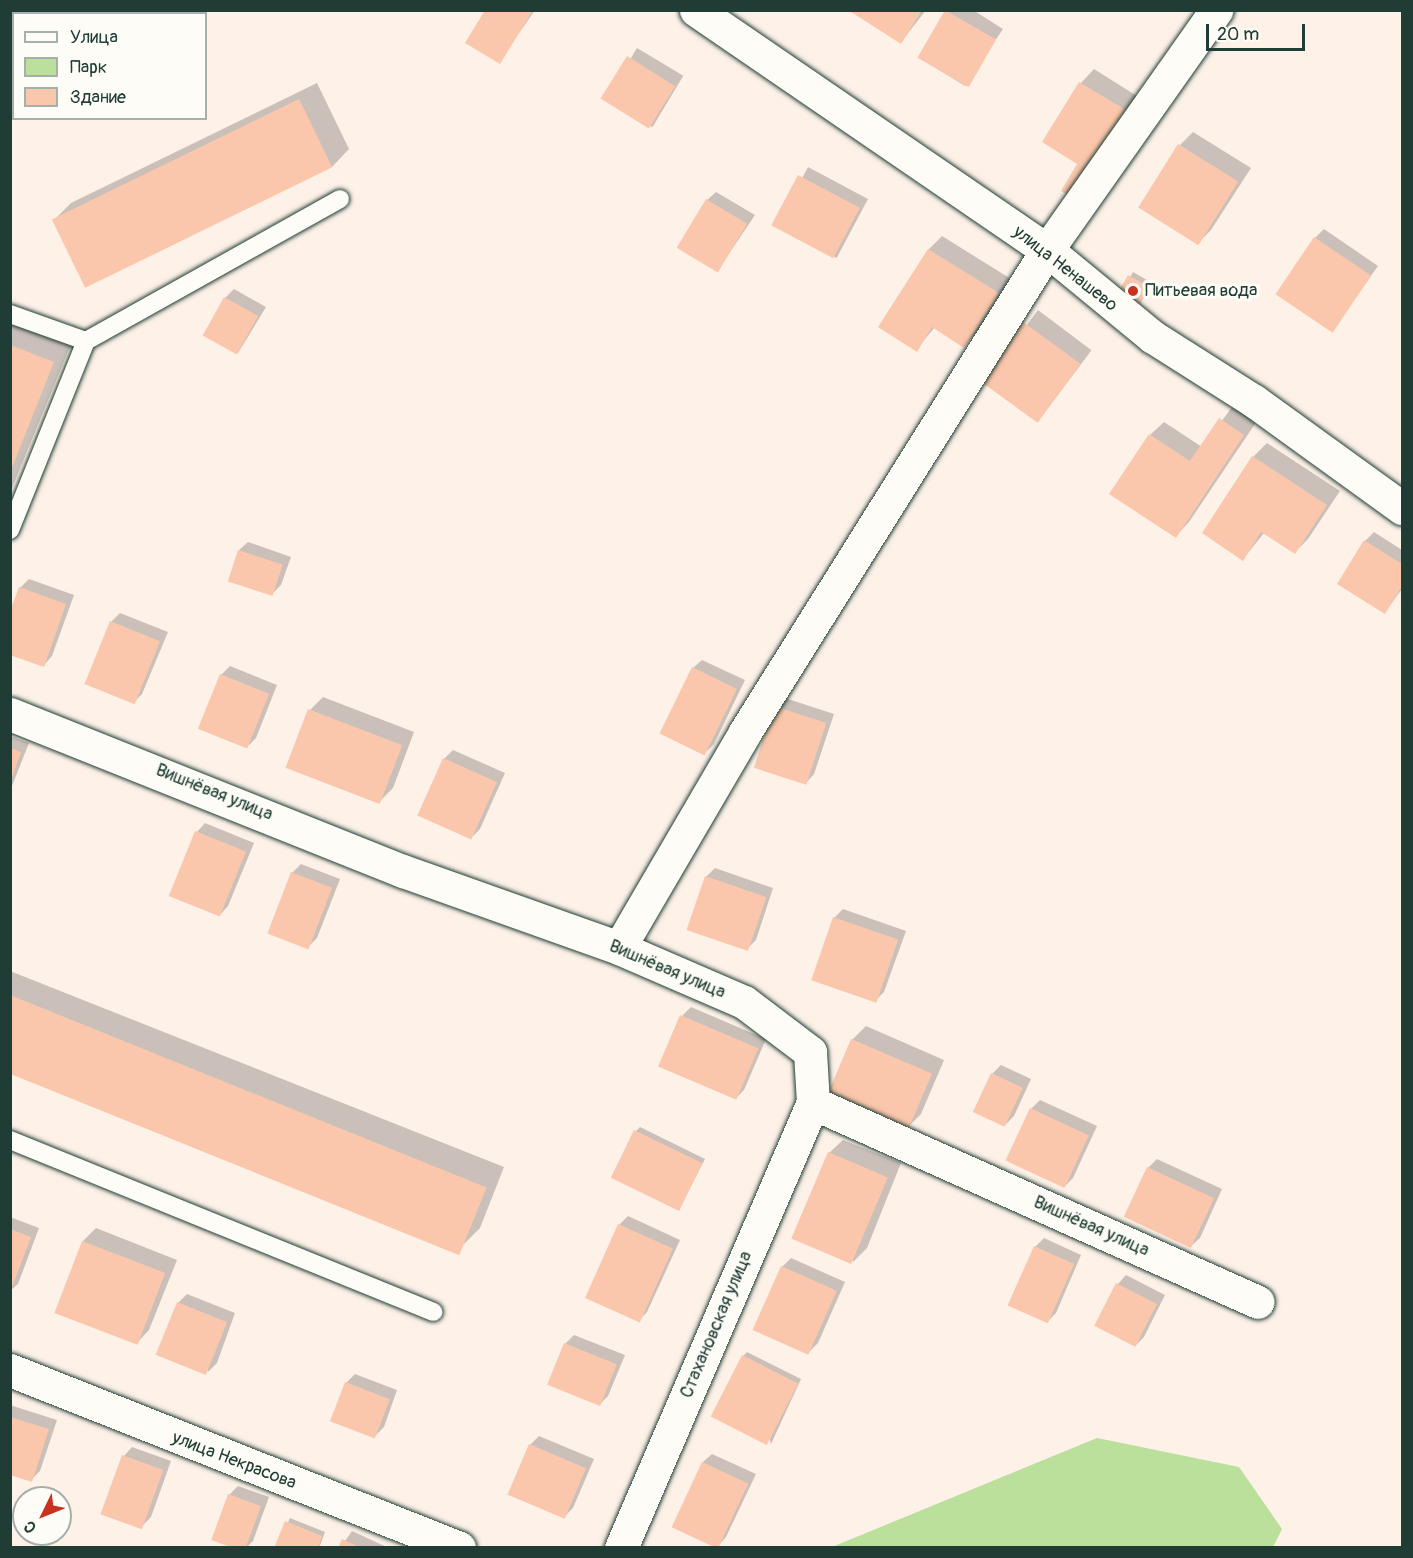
<!DOCTYPE html>
<html>
<head>
<meta charset="utf-8">
<style>
	body { margin:0 }
	#map { position:relative; width:1413px; height:1558px; overflow:hidden; background:#fdf1e8; font-family:Pangolin,sans-serif }
	div>[style] { position:absolute }
	[style*='--x'] { left:calc(var(--x)*1px); top:calc(var(--y)*1px); width:calc(var(--w)*1px); rotate:calc(var(--a)*1deg) }
	.green>* { inset:0; background:#bae09b }
	.shadow>* { inset:0; background:#0003; transform-origin:0 0 }
	.building>* { inset:0; background:#fbc7ac; transform-origin:0 0 }
	.roads { filter:drop-shadow(0 0 2px #1f3d34) drop-shadow(0 0 2px #1f3d34) }
	.service>* { height:18px; margin:-9px; padding:0 9px; transform-origin:9px; border-radius:9px; background:#fdfcf7 }
	.minor>* { height:33px; margin:-16.5px; padding:0 16.5px; transform-origin:16.5px; border-radius:16.5px; background:#fdfcf7 }
	.dots>* { width:16px; height:16px; translate:-50% -50%; box-sizing:border-box; border:3px solid #fdfcf7; border-radius:50% }
	span { translate:-50% -50%; white-space:nowrap; text-align:center; line-height:1.15; -webkit-text-stroke:6px #fdfcf7; paint-order:stroke }
	.street-label { font-size:18px; color:#1f3d34 }
	.poi-label { font-size:18px; color:#1f3d34 }
	.left { translate:0 -50%; text-align:left }
	.frame { position:absolute; inset:0; border:12px solid #1f3d34; pointer-events:none }
	.legend { position:absolute; left:12px; top:12px; width:195px; height:108px; box-sizing:border-box; background:#fdfcf7; border:2px solid #a4b0a9; margin:0; padding:8px 10px; list-style:none; font-size:18px; color:#1f3d34 }
	.legend li { display:flex; align-items:center; gap:12px; height:30px }
	.legend b { width:30px; border:2px solid #a4b0a9 }
	.north { position:absolute; left:12px; top:1486px; width:60px; height:60px; box-sizing:border-box; background:#fdfcf7; border:2px solid #a4b0a9; border-radius:50%; rotate:227deg; font-size:16px; font-weight:700; line-height:24px; text-align:center; color:#1f3d34 }
	.north::after { content:''; display:block; margin:auto; width:21px; height:27px; background:#c8321e; clip-path:polygon(50% 0,100% 100%,50% 72%,0 100%) }
	.scale { position:absolute; left:1206px; top:24px; width:99px; height:27px; box-sizing:border-box; border:3px solid #1f3d34; border-top:0; padding-left:8px; font-size:18px; line-height:21px; white-space:nowrap; color:#1f3d34; -webkit-text-stroke:4px #fdfcf7; paint-order:stroke }
</style>
</head>
<body>
<div id="map">
	<div class="green">
		<i style="clip-path:polygon(1097px 1438px,1239px 1467px,1282px 1529px,1273px 1547px,832px 1547px)"></i>
	</div>
	<div class="shadow">
		<i style="clip-path:polygon(487px 10px,535px 10px,499px 62px)"></i>
		<i style="clip-path:polygon(850px 10px,926px 10px,901px 42px)"></i>
		<i style="clip-path:polygon(947px 10px,973px 10px,1003px 29px,965px 86px,918px 57px)"></i>
		<i style="left:637px;top:48px;width:54px;height:60px;rotate:31deg"></i>
		<i style="clip-path:polygon(1094px 69px,1148px 103px,1044px 142px,1081px 83px)"></i>
		<i style="clip-path:polygon(317px 83px,349px 149px,332px 167px,53px 221px,71px 203px)"></i>
		<i style="clip-path:polygon(1193px 132px,1251px 168px,1211px 230px,1197px 244px,1180px 145px)"></i>
		<i style="left:808px;top:167px;width:68px;height:67px;rotate:28deg"></i>
		<i style="clip-path:polygon(716px 192px,755px 215px,718px 270px,707px 200px)"></i>
		<i style="clip-path:polygon(1324px 229px,1378px 266px,1332px 331px,1315px 238px)"></i>
		<i style="clip-path:polygon(942px 236px,1011px 279px,977px 332px,964px 346px,935px 327px,916px 350px,880px 327px,929px 249px)"></i>
		<i style="left:1133px;top:272px;width:22px;height:27px;rotate:30deg"></i>
		<i style="clip-path:polygon(234px 289px,266px 307px,238px 353px,225px 298px)"></i>
		<i style="left:1038px;top:310px;width:67px;height:89px;rotate:37deg"></i>
		<i style="clip-path:polygon(10px 320px,71px 344px,10px 493px)"></i>
		<i style="clip-path:polygon(1233px 406px,1257px 421px,1189px 522px,1176px 536px,1150px 435px,1164px 422px,1202px 447px)"></i>
		<i style="clip-path:polygon(1267px 443px,1340px 491px,1308px 539px,1295px 552px,1264px 533px,1243px 559px,1204px 533px,1253px 457px)"></i>
		<i style="clip-path:polygon(1374px 532px,1402px 550px,1402px 589px,1385px 612px,1365px 541px)"></i>
		<i style="clip-path:polygon(248px 542px,291px 557px,281px 585px,272px 594px,239px 550px)"></i>
		<i style="clip-path:polygon(29px 579px,74px 595px,52px 656px,44px 665px,20px 588px)"></i>
		<i style="clip-path:polygon(120px 613px,168px 632px,142px 694px,133px 703px,111px 622px)"></i>
		<i style="clip-path:polygon(702px 660px,745px 680px,714px 744px,705px 753px,693px 668px)"></i>
		<i style="clip-path:polygon(230px 666px,277px 685px,256px 738px,247px 747px,221px 675px)"></i>
		<i style="clip-path:polygon(323px 697px,414px 732px,393px 788px,379px 802px,310px 710px)"></i>
		<i style="clip-path:polygon(785px 698px,834px 714px,814px 774px,806px 783px,776px 707px)"></i>
		<i style="clip-path:polygon(10px 736px,29px 743px,10px 791px)"></i>
		<i style="clip-path:polygon(453px 750px,505px 773px,480px 829px,471px 838px,444px 759px)"></i>
		<i style="clip-path:polygon(205px 823px,254px 843px,228px 906px,220px 915px,197px 832px)"></i>
		<i style="clip-path:polygon(301px 864px,340px 879px,317px 938px,308px 947px,292px 873px)"></i>
		<i style="clip-path:polygon(715px 868px,773px 888px,756px 940px,747px 949px,706px 877px)"></i>
		<i style="clip-path:polygon(843px 909px,906px 931px,884px 992px,875px 1001px,834px 918px)"></i>
		<i style="clip-path:polygon(10px 971px,504px 1167px,480px 1228px,462px 1246px,10px 1066px)"></i>
		<i style="clip-path:polygon(691px 1007px,766px 1039px,744px 1090px,735px 1099px,682px 1016px)"></i>
		<i style="clip-path:polygon(866px 1026px,944px 1060px,921px 1114px,907px 1128px,852px 1040px)"></i>
		<i style="clip-path:polygon(1001px 1065px,1031px 1079px,1014px 1116px,1005px 1125px,992px 1074px)"></i>
		<i style="clip-path:polygon(1040px 1100px,1097px 1126px,1073px 1178px,1064px 1187px,1008px 1161px,1031px 1109px)"></i>
		<i style="clip-path:polygon(640px 1127px,705px 1159px,679px 1209px,636px 1131px)"></i>
		<i style="clip-path:polygon(843px 1140px,901px 1163px,867px 1248px,853px 1262px,829px 1153px)"></i>
		<i style="clip-path:polygon(1157px 1159px,1222px 1189px,1200px 1238px,1191px 1246px,1148px 1168px)"></i>
		<i style="clip-path:polygon(628px 1216px,680px 1240px,647px 1312px,638px 1321px,619px 1225px)"></i>
		<i style="clip-path:polygon(10px 1217px,39px 1228px,18px 1284px,10px 1291px)"></i>
		<i style="clip-path:polygon(96px 1228px,177px 1260px,149px 1330px,136px 1344px,83px 1241px)"></i>
		<i style="clip-path:polygon(1044px 1238px,1081px 1255px,1056px 1313px,1047px 1322px,1035px 1247px)"></i>
		<i style="clip-path:polygon(791px 1258px,845px 1282px,818px 1343px,809px 1352px,782px 1267px)"></i>
		<i style="clip-path:polygon(1126px 1275px,1165px 1295px,1144px 1337px,1135px 1346px,1096px 1325px,1118px 1284px)"></i>
		<i style="clip-path:polygon(187px 1294px,235px 1313px,217px 1363px,208px 1372px,178px 1303px)"></i>
		<i style="clip-path:polygon(574px 1335px,625px 1355px,608px 1396px,599px 1405px,565px 1344px)"></i>
		<i style="clip-path:polygon(747px 1352px,801px 1379px,771px 1444px,743px 1356px)"></i>
		<i style="clip-path:polygon(355px 1374px,397px 1390px,384px 1427px,375px 1436px,346px 1383px)"></i>
		<i style="clip-path:polygon(10px 1405px,57px 1420px,40px 1471px,31px 1480px,10px 1473px)"></i>
		<i style="clip-path:polygon(539px 1436px,594px 1459px,573px 1508px,564px 1517px,530px 1445px)"></i>
		<i style="clip-path:polygon(132px 1447px,171px 1461px,151px 1517px,142px 1526px,124px 1456px)"></i>
		<i style="clip-path:polygon(712px 1454px,756px 1474px,726px 1537px,718px 1546px,674px 1526px,703px 1462px)"></i>
		<i style="clip-path:polygon(238px 1486px,269px 1497px,253px 1541px,246px 1548px,213px 1539px,229px 1495px)"></i>
		<i style="clip-path:polygon(290px 1518px,325px 1532px,319px 1548px,276px 1548px)"></i>
		<i style="clip-path:polygon(352px 1531px,389px 1548px,340px 1548px)"></i>
	</div>
	<div class="building">
		<i style="clip-path:polygon(485px 10px,533px 10px,500px 64px,465px 43px)"></i>
		<i style="clip-path:polygon(848px 10px,922px 10px,901px 44px)"></i>
		<i style="left:945px;top:10px;width:59px;height:55px;rotate:30deg"></i>
		<i style="left:627px;top:56px;width:57px;height:50px;rotate:32deg"></i>
		<i style="clip-path:polygon(1079px 82px,1136px 116px,1083px 204px,1061px 191px,1077px 164px,1042px 142px)"></i>
		<i style="left:299px;top:99px;width:76px;height:275px;rotate:64deg"></i>
		<i style="left:1178px;top:144px;width:71px;height:75px;rotate:32deg"></i>
		<i style="left:798px;top:175px;width:70px;height:57px;rotate:28deg"></i>
		<i style="left:706px;top:199px;width:48px;height:57px;rotate:31deg"></i>
		<i style="left:1314px;top:237px;width:69px;height:69px;rotate:34deg"></i>
		<i style="clip-path:polygon(928px 249px,999px 293px,964px 348px,932px 327px,917px 352px,878px 327px)"></i>
		<i style="left:1128px;top:275px;width:24px;height:23px;rotate:30deg"></i>
		<i style="left:224px;top:297px;width:39px;height:44px;rotate:29deg"></i>
		<i style="left:1023px;top:322px;width:71px;height:73px;rotate:36deg"></i>
		<i style="clip-path:polygon(10px 345px,54px 362px,11px 470px,10px 470px)"></i>
		<i style="clip-path:polygon(1219px 418px,1244px 435px,1176px 538px,1109px 494px,1149px 434px,1190px 461px)"></i>
		<i style="clip-path:polygon(1252px 456px,1327px 505px,1295px 554px,1261px 532px,1243px 561px,1202px 533px)"></i>
		<i style="clip-path:polygon(1364px 540px,1402px 564px,1402px 586px,1385px 614px,1337px 584px)"></i>
		<i style="left:238px;top:550px;width:47px;height:33px;rotate:18deg"></i>
		<i style="clip-path:polygon(19px 587px,66px 604px,44px 667px,10px 655px,10px 611px)"></i>
		<i style="left:110px;top:621px;width:54px;height:68px;rotate:22deg"></i>
		<i style="left:692px;top:667px;width:50px;height:74px;rotate:26deg"></i>
		<i style="left:220px;top:674px;width:53px;height:59px;rotate:22deg"></i>
		<i style="left:774px;top:706px;width:55px;height:65px;rotate:18deg"></i>
		<i style="left:308px;top:709px;width:101px;height:63px;rotate:21deg"></i>
		<i style="clip-path:polygon(10px 748px,21px 752px,11px 780px,10px 780px)"></i>
		<i style="left:443px;top:758px;width:59px;height:63px;rotate:24deg"></i>
		<i style="left:195px;top:831px;width:55px;height:70px;rotate:22deg"></i>
		<i style="left:291px;top:872px;width:44px;height:66px;rotate:21deg"></i>
		<i style="left:705px;top:876px;width:65px;height:57px;rotate:19deg"></i>
		<i style="left:833px;top:917px;width:69px;height:67px;rotate:19deg"></i>
		<i style="left:10px;top:995px;width:514px;height:73px;rotate:22deg"></i>
		<i style="left:680px;top:1015px;width:85px;height:56px;rotate:23deg"></i>
		<i style="left:851px;top:1039px;width:88px;height:60px;rotate:23deg"></i>
		<i style="left:991px;top:1073px;width:35px;height:43px;rotate:25deg"></i>
		<i style="left:1030px;top:1108px;width:65px;height:58px;rotate:25deg"></i>
		<i style="left:634px;top:1130px;width:76px;height:53px;rotate:26deg"></i>
		<i style="left:828px;top:1152px;width:65px;height:94px;rotate:23deg"></i>
		<i style="left:1147px;top:1167px;width:74px;height:55px;rotate:25deg"></i>
		<i style="left:618px;top:1224px;width:60px;height:81px;rotate:24deg"></i>
		<i style="clip-path:polygon(10px 1229px,31px 1237px,11px 1290px,10px 1290px)"></i>
		<i style="left:82px;top:1241px;width:89px;height:77px;rotate:21deg"></i>
		<i style="left:1034px;top:1246px;width:44px;height:65px;rotate:24deg"></i>
		<i style="left:781px;top:1266px;width:61px;height:70px;rotate:24deg"></i>
		<i style="left:1116px;top:1283px;width:46px;height:48px;rotate:27deg"></i>
		<i style="left:177px;top:1302px;width:54px;height:57px;rotate:22deg"></i>
		<i style="left:564px;top:1343px;width:57px;height:45px;rotate:22deg"></i>
		<i style="left:742px;top:1355px;width:63px;height:69px;rotate:27deg"></i>
		<i style="left:345px;top:1382px;width:48px;height:42px;rotate:21deg"></i>
		<i style="clip-path:polygon(10px 1417px,49px 1429px,32px 1482px,10px 1475px)"></i>
		<i style="left:529px;top:1444px;width:62px;height:55px;rotate:23deg"></i>
		<i style="left:122px;top:1455px;width:44px;height:63px;rotate:20deg"></i>
		<i style="left:702px;top:1462px;width:51px;height:72px;rotate:25deg"></i>
		<i style="left:228px;top:1494px;width:35px;height:49px;rotate:20deg"></i>
		<i style="clip-path:polygon(285px 1521px,322px 1536px,318px 1548px,274px 1548px)"></i>
		<i style="clip-path:polygon(342px 1539px,361px 1548px,338px 1548px)"></i>
	</div>
	<div class="roads">
		<div class="service">
			<i style="--x:10;--y:314;--w:81;--a:19.6"></i>
			<i style="--x:10;--y:530;--w:204;--a:-68.1"></i>
			<i style="--x:86;--y:341;--w:291;--a:-29.2"></i>
			<i style="--x:10;--y:1140;--w:457;--a:22.1"></i>
		</div>
		<div class="minor">
			<i style="--x:696;--y:10;--w:425;--a:34.4"></i>
			<i style="--x:1047;--y:250;--w:137;--a:39.4"></i>
			<i style="--x:1153;--y:337;--w:120;--a:32.4"></i>
			<i style="--x:1254;--y:401;--w:183;--a:35.9"></i>
			<i style="--x:10;--y:714;--w:423;--a:21.8"></i>
			<i style="--x:403;--y:871;--w:229;--a:19.6"></i>
			<i style="--x:619;--y:948;--w:136;--a:23.4"></i>
			<i style="--x:744;--y:1002;--w:83;--a:37.1"></i>
			<i style="--x:810;--y:1052;--w:51;--a:86.6"></i>
			<i style="--x:813;--y:1103;--w:487;--a:24.1"></i>
			<i style="--x:619;--y:948;--w:250;--a:-59.7"></i>
			<i style="--x:745;--y:732;--w:569;--a:-57.93"></i>
			<i style="--x:1047;--y:250;--w:294;--a:-54.8"></i>
			<i style="--x:10;--y:1370;--w:483;--a:21.6"></i>
			<i style="--x:621;--y:1548;--w:485;--a:-66.7"></i>
		</div>
	</div>
	<div class="dots">
		<i style="left:1133px;top:291px;background:#c8321e"></i>
	</div>
	<div class="street-label">
		<span style="left:1065px;top:269px;rotate:38deg">улица Ненашево</span>
		<span style="left:214px;top:793px;rotate:22deg">Вишнёвая улица</span>
		<span style="left:667px;top:970px;rotate:23deg">Вишнёвая улица</span>
		<span style="left:1091px;top:1227px;rotate:24deg">Вишнёвая улица</span>
		<span style="left:717px;top:1325px;rotate:-67deg">Стахановская улица</span>
		<span style="left:234px;top:1461px;rotate:21deg">улица Некрасова</span>
	</div>
	<div class="poi-label">
		<span class="left" style="left:1145px;top:291px">Питьевая вода</span>
	</div>
	<div class="frame"></div>
	<ul class="legend">
	<li><b style="height:8px;background:#fdfcf7"></b>Улица</li>
	<li><b style="height:16px;background:#bae09b"></b>Парк</li>
	<li><b style="height:16px;background:#fbc7ac"></b>Здание</li>
	</ul>
	<div class="north">С</div>
	<div class="scale">20 m</div>
</div>
</body>
</html>
